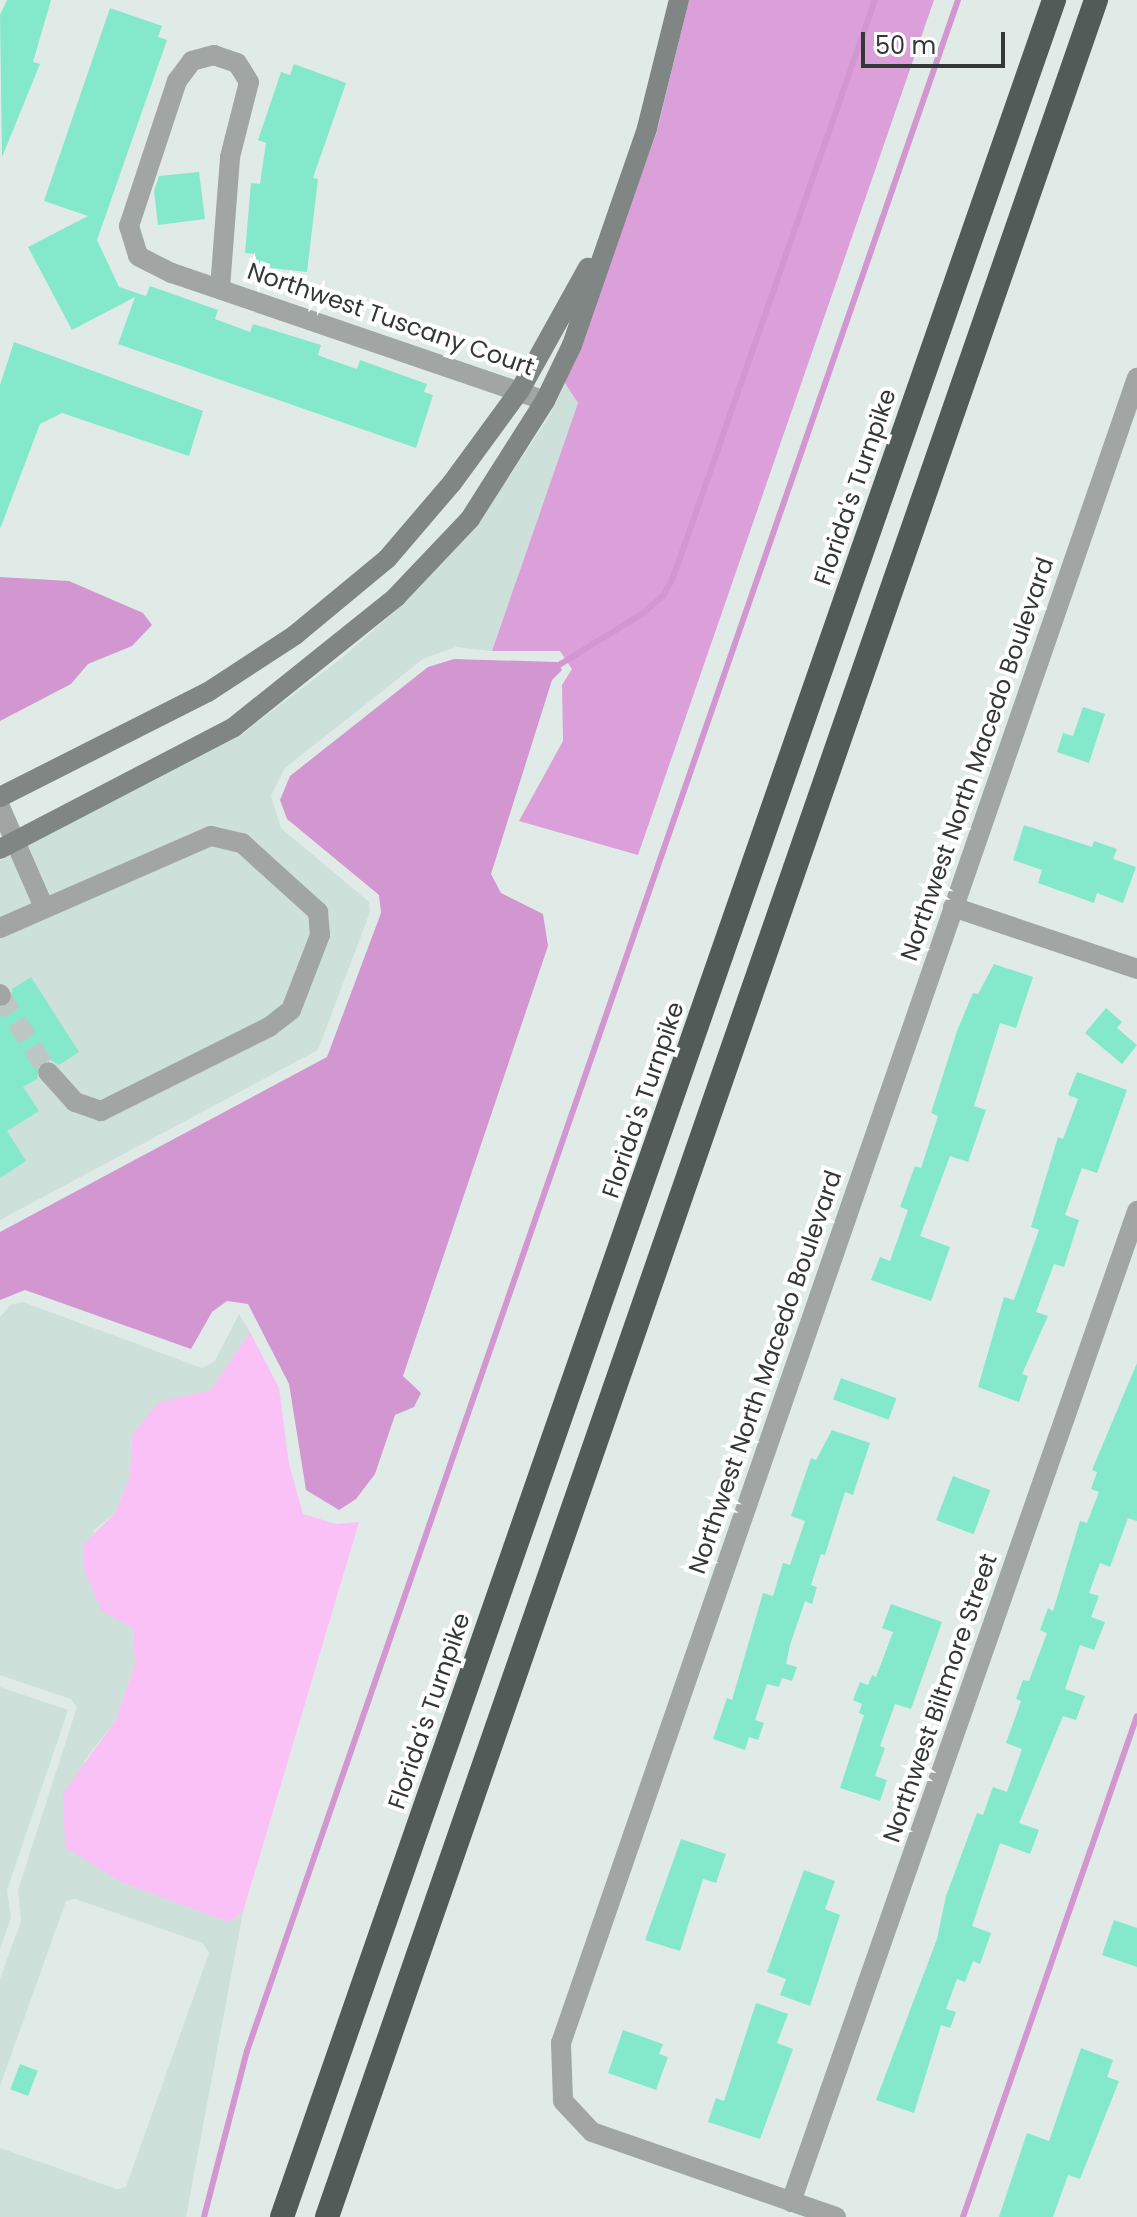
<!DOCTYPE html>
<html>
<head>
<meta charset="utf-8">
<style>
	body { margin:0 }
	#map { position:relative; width:1137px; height:2217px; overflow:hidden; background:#e0ebe7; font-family:Poppins,sans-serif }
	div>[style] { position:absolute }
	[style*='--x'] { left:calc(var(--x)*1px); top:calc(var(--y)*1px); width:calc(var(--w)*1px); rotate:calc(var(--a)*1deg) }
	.built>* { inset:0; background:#cde0d9 }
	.green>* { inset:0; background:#fac1f7 }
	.forest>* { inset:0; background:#db9fd9 }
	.water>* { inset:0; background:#d297d0 }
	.stream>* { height:6px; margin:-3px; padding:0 3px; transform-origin:3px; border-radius:3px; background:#d297d0 }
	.building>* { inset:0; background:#84e8ca; transform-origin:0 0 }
	.street-tunnel>* { height:20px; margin-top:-10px; transform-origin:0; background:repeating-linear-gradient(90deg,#bdc7c4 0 20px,transparent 0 30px) }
	.street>* { height:20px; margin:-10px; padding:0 10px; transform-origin:10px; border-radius:10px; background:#a1a6a4 }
	.secondary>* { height:20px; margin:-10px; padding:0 10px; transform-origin:10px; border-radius:10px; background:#7f8683 }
	.highway>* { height:24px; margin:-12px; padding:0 12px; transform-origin:12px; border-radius:12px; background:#525b58 }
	span { translate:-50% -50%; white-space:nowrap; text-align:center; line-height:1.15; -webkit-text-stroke:8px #fff; paint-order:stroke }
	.street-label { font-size:24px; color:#333736 }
	.scale { position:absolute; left:861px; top:32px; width:144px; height:36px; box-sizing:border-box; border:4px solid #333736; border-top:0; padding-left:10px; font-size:24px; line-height:28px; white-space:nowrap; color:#333736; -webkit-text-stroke:6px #fff; paint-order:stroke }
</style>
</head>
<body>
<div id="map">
	<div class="built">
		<i style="clip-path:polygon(565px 383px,578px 403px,492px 651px,456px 647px,423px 659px,285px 768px,271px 796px,281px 828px,369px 902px,370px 912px,318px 1050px,0 1220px,0 861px,10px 855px,40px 922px,58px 912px,28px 845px,238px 737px,343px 657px,403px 604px,476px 527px,550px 415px)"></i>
		<i style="clip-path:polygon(23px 1302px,202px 1368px,215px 1361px,239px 1314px,250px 1332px,211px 1390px,188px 1398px,132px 1435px,130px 1476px,115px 1513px,93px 1531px,133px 1628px,135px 1664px,116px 1720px,84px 1761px,123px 1883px,228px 1922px,243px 1912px,186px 2217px,0 2217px,0 2148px,117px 2189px,126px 2187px,209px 1953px,203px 1943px,75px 1899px,66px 1901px,0 2086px,0 1979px,21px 1921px,18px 1890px,77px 1707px,71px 1699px,0 1675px,0 1317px,10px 1305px)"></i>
		<i style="clip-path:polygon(0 1687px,68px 1710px,7px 1890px,11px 1918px,0 1949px)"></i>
	</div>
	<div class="green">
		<i style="clip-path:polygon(250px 1332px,279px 1388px,289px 1464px,303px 1514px,336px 1524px,359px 1522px,243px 1912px,228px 1922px,123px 1883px,65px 1847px,63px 1793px,116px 1720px,135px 1664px,133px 1628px,102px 1611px,84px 1570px,84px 1544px,115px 1513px,130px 1476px,132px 1435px,159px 1402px,211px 1390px)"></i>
	</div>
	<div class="forest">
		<i style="clip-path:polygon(689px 0,934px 0,638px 855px,519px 821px,563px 741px,562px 685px,572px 669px,560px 651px,492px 651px,578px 403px,565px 383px,657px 131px)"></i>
	</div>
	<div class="water">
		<i style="clip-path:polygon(0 577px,69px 581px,143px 613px,152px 625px,132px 646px,88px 664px,71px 684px,0 721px)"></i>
		<i style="clip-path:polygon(454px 659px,557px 662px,562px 670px,552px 680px,491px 874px,501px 893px,543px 914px,548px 946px,403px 1376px,421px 1393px,414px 1407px,395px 1415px,375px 1474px,356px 1499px,339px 1510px,306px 1490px,289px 1384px,248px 1304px,227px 1301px,212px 1312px,191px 1349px,25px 1290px,0 1300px,0 1232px,327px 1057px,381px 913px,379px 895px,287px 819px,280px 800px,290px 776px,428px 667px)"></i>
	</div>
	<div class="stream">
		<i style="--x:559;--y:665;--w:97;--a:-31.6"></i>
		<i style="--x:642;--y:614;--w:28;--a:-41"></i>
		<i style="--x:663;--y:596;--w:21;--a:-61"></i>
		<i style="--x:673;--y:578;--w:612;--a:-70.74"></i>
		<i style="--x:204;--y:2217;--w:171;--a:-75.5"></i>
		<i style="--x:247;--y:2051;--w:2171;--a:-70.88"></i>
		<i style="--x:963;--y:2217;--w:530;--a:-70.85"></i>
	</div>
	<div class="building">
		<i style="clip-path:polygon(7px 0,51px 0,33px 62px,40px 64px,2px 157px,0 15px)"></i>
		<i style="clip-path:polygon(110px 8px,162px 26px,158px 37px,167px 40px,97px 240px,119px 287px,146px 296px,150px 286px,218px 310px,215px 319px,250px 332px,253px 324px,321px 345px,318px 355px,328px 359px,357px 369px,360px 360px,427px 384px,424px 392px,433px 395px,416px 448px,118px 344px,135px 297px,72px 330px,28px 247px,88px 216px,44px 201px)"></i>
		<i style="clip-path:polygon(294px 64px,346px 83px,313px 178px,318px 179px,307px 272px,254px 266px,255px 254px,245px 253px,251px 183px,260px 184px,266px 143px,258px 140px,281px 72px,290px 75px)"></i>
		<i style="clip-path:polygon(199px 172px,205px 219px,158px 225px,154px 191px,159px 176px)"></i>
		<i style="clip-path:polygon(14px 342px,203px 411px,189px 456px,62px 413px,40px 424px,0 529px,0 385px)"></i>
		<i style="clip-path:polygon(1083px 707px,1105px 714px,1089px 763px,1057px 752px,1063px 733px,1073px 736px)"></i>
		<i style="clip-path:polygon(1024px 825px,1092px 847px,1094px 841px,1117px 849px,1113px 859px,1136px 867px,1123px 903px,1097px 893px,1094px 903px,1038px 883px,1042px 870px,1013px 860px)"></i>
		<i style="clip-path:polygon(994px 964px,1033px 977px,1016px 1028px,1000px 1023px,974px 1106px,986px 1110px,968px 1162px,950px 1156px,920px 1236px,950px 1247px,931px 1301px,871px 1280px,880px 1257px,890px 1261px,908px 1210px,900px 1207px,915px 1166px,921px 1168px,938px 1116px,931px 1113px,957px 1031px,973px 993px,978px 994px)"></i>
		<i style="clip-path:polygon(31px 977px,79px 1052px,59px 1065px,51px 1060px,40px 1062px,37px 1079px,23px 1087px,39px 1111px,7px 1131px,26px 1161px,0 1178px,0 1009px,12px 1002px,12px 989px)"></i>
		<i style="clip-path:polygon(1106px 1008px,1122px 1022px,1117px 1028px,1137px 1045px,1122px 1064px,1085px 1033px)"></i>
		<i style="clip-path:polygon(1077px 1072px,1127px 1090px,1097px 1173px,1082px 1168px,1065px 1215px,1079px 1220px,1064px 1267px,1054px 1264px,1036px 1312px,1048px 1316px,1022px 1374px,1028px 1376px,1019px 1402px,978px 1387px,1004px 1297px,1014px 1300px,1039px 1230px,1031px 1227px,1058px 1137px,1063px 1139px,1078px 1099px,1068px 1095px)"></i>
		<i style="clip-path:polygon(1137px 1363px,1137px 1521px,1128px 1518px,1110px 1567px,1100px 1563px,1089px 1593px,1099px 1596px,1091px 1617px,1105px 1622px,1094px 1650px,1080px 1645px,1065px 1689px,1085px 1696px,1076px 1720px,1063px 1716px,1019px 1823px,1039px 1830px,1030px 1854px,1000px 1843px,972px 1926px,991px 1933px,980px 1964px,973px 1961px,965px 1982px,957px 1979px,946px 2009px,956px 2012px,950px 2028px,941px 2025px,914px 2113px,876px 2100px,937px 1939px,946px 1896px,977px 1813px,983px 1815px,993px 1787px,1007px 1792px,1022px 1749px,1006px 1743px,1021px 1701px,1016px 1699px,1023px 1680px,1029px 1681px,1047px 1633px,1040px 1630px,1048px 1608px,1053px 1611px,1080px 1521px,1087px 1523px,1099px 1492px,1091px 1489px,1097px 1472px,1092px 1470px)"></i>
		<i style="left:841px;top:1378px;width:59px;height:23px;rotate:20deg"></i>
		<i style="clip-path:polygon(832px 1430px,870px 1443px,853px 1495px,845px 1492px,825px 1555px,821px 1554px,811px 1585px,817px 1587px,812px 1604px,805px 1601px,790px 1645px,786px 1664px,797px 1667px,792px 1681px,782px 1678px,779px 1687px,767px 1684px,755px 1720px,764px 1723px,758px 1740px,749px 1737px,745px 1750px,713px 1739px,727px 1698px,732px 1700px,763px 1593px,773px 1596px,783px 1563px,790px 1565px,805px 1521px,791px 1516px,811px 1458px,816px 1460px)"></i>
		<i style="left:953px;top:1476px;width:40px;height:47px;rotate:21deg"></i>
		<i style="clip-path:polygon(891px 1604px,942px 1622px,911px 1709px,895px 1704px,880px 1746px,885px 1748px,875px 1776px,887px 1780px,880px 1801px,840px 1788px,864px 1715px,859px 1713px,862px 1704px,853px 1700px,860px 1682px,868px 1685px,872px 1675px,876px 1677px,893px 1632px,882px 1628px)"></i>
		<i style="clip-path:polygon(681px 1839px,726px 1854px,716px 1883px,703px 1879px,680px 1951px,645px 1940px)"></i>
		<i style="clip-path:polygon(804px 1870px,835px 1881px,825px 1909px,840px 1915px,810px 2006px,780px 1995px,786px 1979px,767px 1972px)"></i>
		<i style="clip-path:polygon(1114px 1920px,1137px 1928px,1137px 1967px,1102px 1955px)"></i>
		<i style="clip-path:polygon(756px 2003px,788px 2014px,777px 2043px,793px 2049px,760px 2139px,708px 2122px,716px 2098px,724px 2101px)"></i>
		<i style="clip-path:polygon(623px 2030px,663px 2044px,659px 2054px,668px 2057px,656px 2090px,608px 2073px)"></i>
		<i style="clip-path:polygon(1081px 2048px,1113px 2060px,1107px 2077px,1119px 2081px,1080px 2179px,1068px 2175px,1053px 2217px,999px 2217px,1027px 2133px,1049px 2141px)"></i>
		<i style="left:20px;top:2064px;width:19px;height:27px;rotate:21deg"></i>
	</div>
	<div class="street-tunnel">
		<i style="--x:1;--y:996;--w:89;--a:58.3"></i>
	</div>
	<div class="street">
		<i style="--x:220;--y:288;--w:131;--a:-85.6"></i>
		<i style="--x:230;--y:157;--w:77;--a:-75.8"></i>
		<i style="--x:249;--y:82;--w:22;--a:-122"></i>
		<i style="--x:237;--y:63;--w:24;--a:-161"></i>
		<i style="--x:214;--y:55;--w:23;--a:165"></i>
		<i style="--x:192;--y:61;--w:25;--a:127"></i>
		<i style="--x:177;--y:81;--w:153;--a:108.3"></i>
		<i style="--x:129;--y:226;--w:31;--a:73"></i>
		<i style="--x:138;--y:256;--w:38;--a:27"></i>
		<i style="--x:172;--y:273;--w:394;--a:18.9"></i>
		<i style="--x:0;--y:807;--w:109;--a:66.3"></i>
		<i style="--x:953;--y:907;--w:194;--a:18.6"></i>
		<i style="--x:0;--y:928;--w:230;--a:-23.6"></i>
		<i style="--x:211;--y:836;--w:32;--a:13"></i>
		<i style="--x:242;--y:843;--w:103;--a:42.2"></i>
		<i style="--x:318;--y:912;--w:23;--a:85"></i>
		<i style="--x:320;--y:935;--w:80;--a:111.1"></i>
		<i style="--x:291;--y:1010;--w:28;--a:142"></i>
		<i style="--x:269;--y:1027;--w:188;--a:153.4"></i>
		<i style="--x:101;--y:1111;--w:28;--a:-161"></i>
		<i style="--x:75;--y:1102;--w:40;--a:-132"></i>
		<i style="--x:0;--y:994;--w:2;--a:63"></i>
		<i style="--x:791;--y:2202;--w:1050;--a:-70.75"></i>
		<i style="--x:836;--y:2217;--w:258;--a:-160.8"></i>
		<i style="--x:592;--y:2132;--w:42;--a:-133.1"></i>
		<i style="--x:563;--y:2101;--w:58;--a:-92"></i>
		<i style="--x:561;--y:2043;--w:1762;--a:-70.92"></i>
	</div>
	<div class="secondary">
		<i style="--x:0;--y:797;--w:233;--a:-26.8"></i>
		<i style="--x:208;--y:692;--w:104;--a:-33.2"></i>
		<i style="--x:295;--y:635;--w:119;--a:-39.6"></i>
		<i style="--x:387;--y:559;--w:100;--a:-49.5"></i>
		<i style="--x:452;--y:483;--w:115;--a:-53.8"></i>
		<i style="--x:520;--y:390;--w:140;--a:-60.9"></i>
		<i style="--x:0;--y:849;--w:264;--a:-27.5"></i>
		<i style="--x:234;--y:727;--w:208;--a:-38.7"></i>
		<i style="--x:396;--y:597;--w:108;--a:-46.5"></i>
		<i style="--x:470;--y:519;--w:140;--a:-57.6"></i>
		<i style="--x:545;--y:401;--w:62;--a:-64.3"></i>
		<i style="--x:572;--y:345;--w:230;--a:-70.9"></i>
		<i style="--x:647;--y:128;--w:132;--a:-76"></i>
	</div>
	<div class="highway">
		<i style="--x:282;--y:2217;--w:2348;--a:-70.8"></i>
		<i style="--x:327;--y:2217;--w:2347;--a:-70.87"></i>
	</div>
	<div class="street-label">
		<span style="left:391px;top:319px;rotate:19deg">Northwest Tuscany Court</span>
		<span style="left:855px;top:487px;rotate:-71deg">Florida's Turnpike</span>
		<span style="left:977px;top:759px;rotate:-71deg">Northwest North Macedo Boulevard</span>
		<span style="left:643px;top:1100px;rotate:-71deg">Florida's Turnpike</span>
		<span style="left:765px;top:1372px;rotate:-71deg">Northwest North Macedo Boulevard</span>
		<span style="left:940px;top:1698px;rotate:-71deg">Northwest Biltmore Street</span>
		<span style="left:429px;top:1711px;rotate:-71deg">Florida's Turnpike</span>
	</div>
	<div class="scale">50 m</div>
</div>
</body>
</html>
